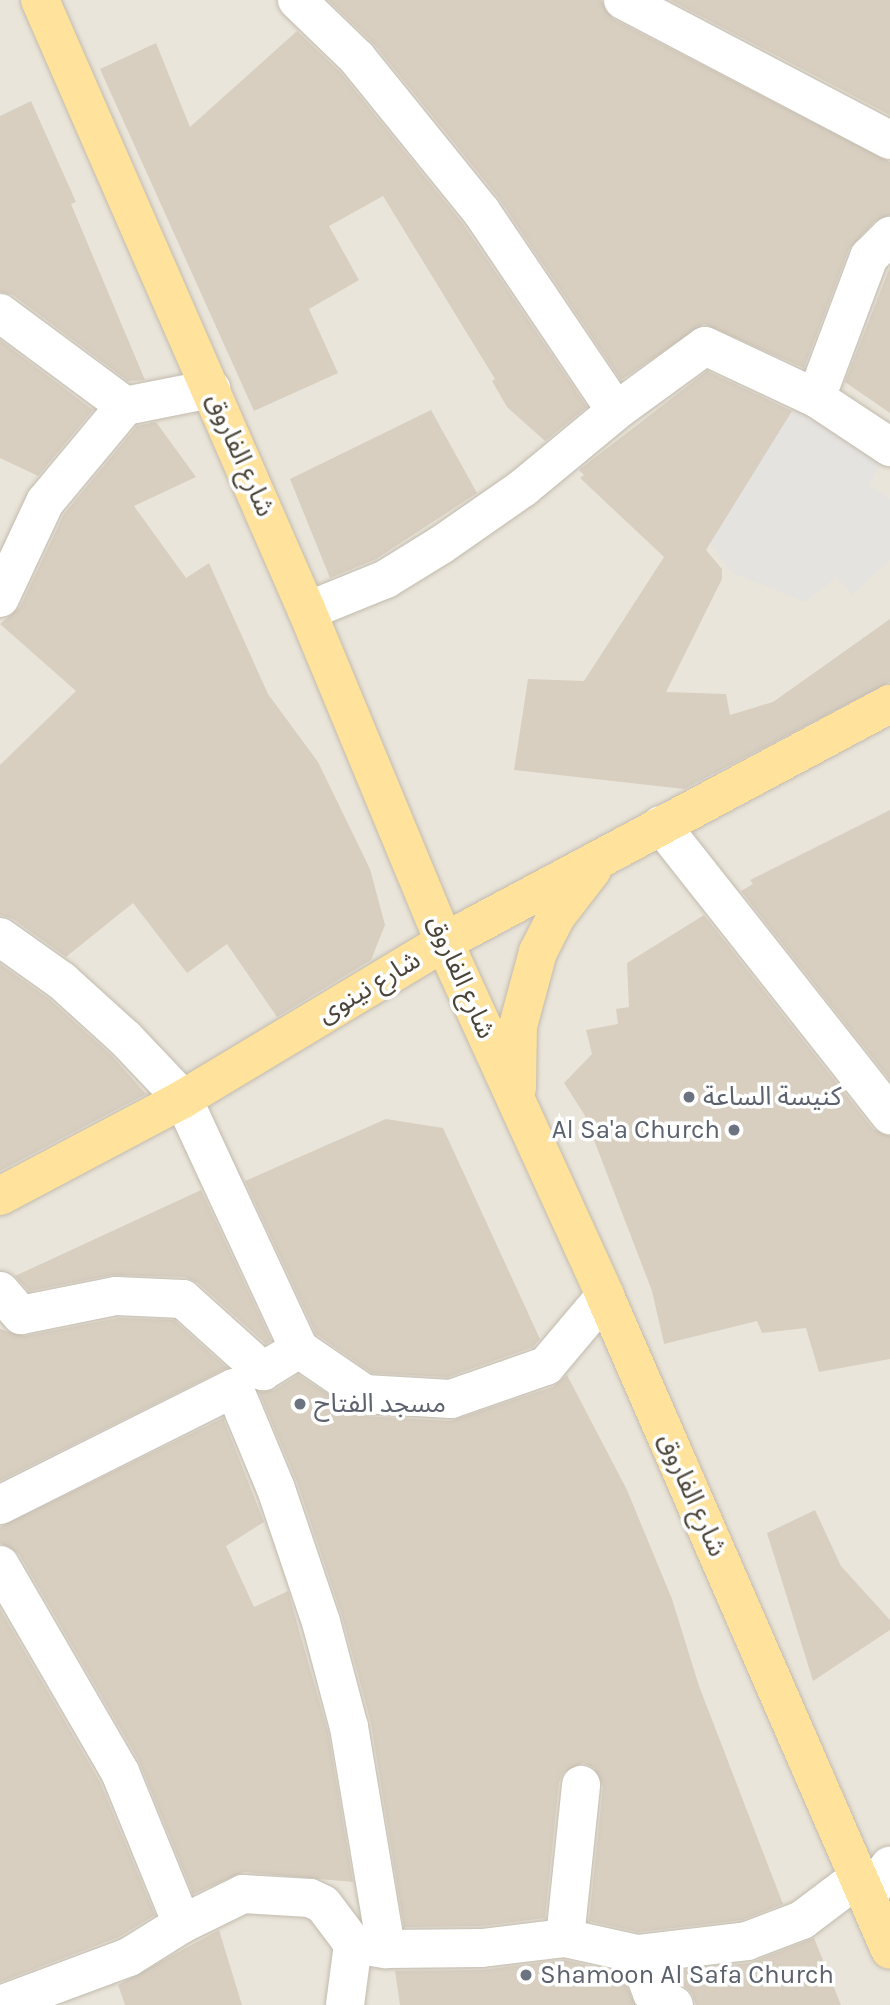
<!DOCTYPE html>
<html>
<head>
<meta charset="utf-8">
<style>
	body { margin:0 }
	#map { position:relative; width:890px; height:2005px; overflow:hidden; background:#f6f3ec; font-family:Karla,"Noto Sans Arabic",sans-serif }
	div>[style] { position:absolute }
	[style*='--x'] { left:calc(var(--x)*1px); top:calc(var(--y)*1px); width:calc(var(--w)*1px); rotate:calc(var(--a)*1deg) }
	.residential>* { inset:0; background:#eae5da; transform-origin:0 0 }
	.parking>* { inset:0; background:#e5e3e0 }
	.building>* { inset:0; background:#d8cfc1 }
	.roads { filter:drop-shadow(0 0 2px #c2bbae) drop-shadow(0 0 2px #c2bbae) }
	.minor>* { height:38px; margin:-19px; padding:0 19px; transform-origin:19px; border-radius:19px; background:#fff }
	.major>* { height:38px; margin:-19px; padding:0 19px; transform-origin:19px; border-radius:19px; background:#ffe39c }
	.dots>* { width:19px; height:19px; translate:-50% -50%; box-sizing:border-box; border:4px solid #fff; border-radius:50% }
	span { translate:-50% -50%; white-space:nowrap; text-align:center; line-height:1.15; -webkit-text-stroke:7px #fff; paint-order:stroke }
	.street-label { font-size:26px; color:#4b4439 }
	.worship-label { font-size:26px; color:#5b616d }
	.left { translate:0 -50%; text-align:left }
	.right { translate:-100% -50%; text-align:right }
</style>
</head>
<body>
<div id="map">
	<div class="residential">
		<i style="left:0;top:0;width:890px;height:2005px"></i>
	</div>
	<div class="parking">
		<i style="clip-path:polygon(793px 408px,882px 462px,869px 486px,890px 499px,890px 560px,852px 595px,837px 577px,805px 602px,731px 572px,710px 542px)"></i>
	</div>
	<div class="building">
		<i style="clip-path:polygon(328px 0,601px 0,613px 19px,890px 162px,890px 215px,875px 221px,849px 249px,804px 368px,704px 324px,621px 380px,498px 197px,374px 44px)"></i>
		<i style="clip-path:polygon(670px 0,890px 0,890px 115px)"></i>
		<i style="clip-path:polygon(297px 31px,341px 73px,463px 224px,587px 407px,545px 441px,507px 407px,492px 381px,495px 379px,383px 196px,329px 226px,359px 280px,309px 309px,338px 373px,254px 411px,100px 69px,156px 43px,190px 127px)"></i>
		<i style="clip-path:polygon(31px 101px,76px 202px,71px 204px,145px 380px,128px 381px,13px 295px,0 292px,0 116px)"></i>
		<i style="clip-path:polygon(890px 267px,890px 413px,845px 382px)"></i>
		<i style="clip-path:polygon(0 340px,93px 410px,38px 476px,0 458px)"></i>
		<i style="clip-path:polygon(707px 371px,792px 411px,706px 550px,722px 569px,722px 579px,666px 692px,726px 694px,730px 715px,773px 702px,890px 619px,890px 682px,684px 789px,514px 770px,528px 679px,584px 681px,664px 557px,580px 478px,584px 475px,579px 470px)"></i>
		<i style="clip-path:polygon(431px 410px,477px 493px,376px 559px,330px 578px,290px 479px)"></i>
		<i style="clip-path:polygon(156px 422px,196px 477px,134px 506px,186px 578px,209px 563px,268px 694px,318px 762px,370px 869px,385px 925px,371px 960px,277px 1017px,227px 944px,187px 973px,133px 903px,66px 957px,13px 919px,0 915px,0 765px,76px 691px,0 624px,20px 607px,64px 514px,137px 426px)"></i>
		<i style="clip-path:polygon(890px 810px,890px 1080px,741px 891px,753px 884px,750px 880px)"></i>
		<i style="clip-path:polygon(704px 915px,873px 1129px,890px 1136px,890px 1359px,819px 1372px,806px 1328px,762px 1333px,757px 1321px,664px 1344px,652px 1291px,584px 1114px,564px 1083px,592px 1054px,586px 1030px,618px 1024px,616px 1009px,629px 1007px,627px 963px)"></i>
		<i style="clip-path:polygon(0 964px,48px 998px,111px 1055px,146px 1094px,0 1171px)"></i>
		<i style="clip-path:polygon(386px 1119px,443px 1128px,540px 1339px,533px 1347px,448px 1377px,372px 1373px,316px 1334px,245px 1181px)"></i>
		<i style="clip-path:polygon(201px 1190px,271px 1340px,266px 1344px,198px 1283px,185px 1277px,112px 1275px,29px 1291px,15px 1276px)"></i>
		<i style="clip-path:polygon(118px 1318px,174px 1320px,227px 1368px,0 1481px,0 1329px,25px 1336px)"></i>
		<i style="clip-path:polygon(298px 1375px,363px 1416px,450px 1421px,553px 1387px,567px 1375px,627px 1490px,672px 1599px,699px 1686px,783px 1904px,742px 1920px,638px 1932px,589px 1921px,603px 1787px,594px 1768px,583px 1763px,564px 1772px,559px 1782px,545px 1918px,481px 1926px,404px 1927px,371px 1723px,342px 1616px,297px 1482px,259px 1392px,274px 1390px)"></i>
		<i style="clip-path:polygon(223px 1418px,264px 1522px,226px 1546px,254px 1607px,288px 1591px,328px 1732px,353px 1882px,244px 1872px,193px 1894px,139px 1761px,19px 1554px,0 1543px,0 1527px)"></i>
		<i style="clip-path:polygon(815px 1510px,841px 1566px,890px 1620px,890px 1630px,813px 1681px,767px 1533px)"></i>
		<i style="clip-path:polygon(0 1609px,100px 1782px,155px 1915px,119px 1937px,0 1982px)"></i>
		<i style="clip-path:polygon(219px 1930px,242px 2005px,125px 2005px,118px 1985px)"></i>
		<i style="clip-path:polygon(814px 1938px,841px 2005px,696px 2005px,692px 1993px,668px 1972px,750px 1963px)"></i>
		<i style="clip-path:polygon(564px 1960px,621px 1973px,635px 2005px,400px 2005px,395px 1971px,482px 1970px)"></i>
	</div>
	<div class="roads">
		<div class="minor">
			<i style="--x:297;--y:0;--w:83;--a:44"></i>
			<i style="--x:357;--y:58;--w:197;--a:51"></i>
			<i style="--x:481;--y:211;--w:241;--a:56"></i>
			<i style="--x:616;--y:411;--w:121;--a:140.4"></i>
			<i style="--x:523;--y:488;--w:100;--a:145.2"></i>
			<i style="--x:441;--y:545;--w:65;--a:148.3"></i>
			<i style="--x:386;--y:579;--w:85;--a:157.9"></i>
			<i style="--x:623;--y:0;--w:301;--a:27.7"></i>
			<i style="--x:0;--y:313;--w:156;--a:36.6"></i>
			<i style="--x:816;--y:398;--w:151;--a:-69.4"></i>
			<i style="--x:869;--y:257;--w:30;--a:-45"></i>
			<i style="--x:616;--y:411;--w:110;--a:-36.1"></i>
			<i style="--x:705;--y:346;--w:123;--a:25.1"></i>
			<i style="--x:816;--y:398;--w:89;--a:33.5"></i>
			<i style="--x:0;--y:598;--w:106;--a:-64.9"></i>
			<i style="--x:45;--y:502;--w:125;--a:-50.2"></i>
			<i style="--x:125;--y:406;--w:88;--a:-11.2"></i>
			<i style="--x:661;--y:825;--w:370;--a:51.7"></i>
			<i style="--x:0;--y:937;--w:76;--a:35.4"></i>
			<i style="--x:62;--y:981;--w:86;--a:42.2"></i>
			<i style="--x:126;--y:1039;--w:83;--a:46.5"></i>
			<i style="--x:183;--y:1099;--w:276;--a:65.1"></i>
			<i style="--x:0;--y:1291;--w:32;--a:49"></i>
			<i style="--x:21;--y:1315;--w:97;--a:-11.3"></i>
			<i style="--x:116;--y:1296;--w:67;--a:2.6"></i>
			<i style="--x:183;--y:1299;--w:108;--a:42"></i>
			<i style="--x:263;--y:1371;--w:42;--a:-31.4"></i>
			<i style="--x:299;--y:1349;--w:80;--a:34.3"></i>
			<i style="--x:365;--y:1394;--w:86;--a:3.3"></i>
			<i style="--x:451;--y:1399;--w:101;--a:-19.2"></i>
			<i style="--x:546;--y:1366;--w:92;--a:-49.9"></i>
			<i style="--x:0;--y:1505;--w:262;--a:-26.6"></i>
			<i style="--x:234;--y:1388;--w:109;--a:67.4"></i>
			<i style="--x:276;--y:1489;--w:140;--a:71.3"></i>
			<i style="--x:321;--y:1622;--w:109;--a:75.1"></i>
			<i style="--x:349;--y:1727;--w:225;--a:80.5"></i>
			<i style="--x:0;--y:1565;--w:239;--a:59.9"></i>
			<i style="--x:120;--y:1772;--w:164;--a:67.8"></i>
			<i style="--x:182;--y:1924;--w:68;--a:-26.2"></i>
			<i style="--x:243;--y:1894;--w:67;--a:3.4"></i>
			<i style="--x:310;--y:1898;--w:14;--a:25"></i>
			<i style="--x:323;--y:1904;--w:50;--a:53.1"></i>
			<i style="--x:353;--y:1944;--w:33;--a:9"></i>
			<i style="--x:386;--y:1949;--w:96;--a:-0.6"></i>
			<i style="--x:482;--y:1948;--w:84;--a:-6.9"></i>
			<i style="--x:565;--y:1938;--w:154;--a:-84"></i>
			<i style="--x:867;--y:1896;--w:38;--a:-53"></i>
			<i style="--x:565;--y:1938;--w:74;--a:12.5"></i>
			<i style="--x:637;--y:1954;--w:111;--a:-6.7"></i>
			<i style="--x:747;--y:1941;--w:59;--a:-20.9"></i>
			<i style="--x:802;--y:1920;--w:71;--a:-37"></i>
			<i style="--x:637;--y:1954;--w:42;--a:69"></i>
			<i style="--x:652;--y:1993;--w:25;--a:29"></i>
			<i style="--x:0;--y:2005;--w:138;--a:-20.4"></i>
			<i style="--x:129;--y:1957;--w:62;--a:-31.9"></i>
			<i style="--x:345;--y:2005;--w:62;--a:-82.5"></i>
		</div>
		<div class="major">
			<i style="--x:40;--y:0;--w:667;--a:66.4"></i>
			<i style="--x:307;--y:611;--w:358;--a:67.5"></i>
			<i style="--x:444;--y:942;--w:389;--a:65.5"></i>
			<i style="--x:605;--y:1296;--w:713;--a:66.45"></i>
			<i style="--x:517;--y:1088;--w:62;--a:-89.1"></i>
			<i style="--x:518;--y:1026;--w:77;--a:-74.9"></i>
			<i style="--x:538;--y:952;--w:38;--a:-63"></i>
			<i style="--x:555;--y:918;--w:61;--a:-52.4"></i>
			<i style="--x:0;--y:1196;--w:207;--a:-27.9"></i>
			<i style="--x:183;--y:1099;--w:305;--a:-31"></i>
			<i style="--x:444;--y:942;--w:506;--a:-28.09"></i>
		</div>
	</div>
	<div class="dots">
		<i style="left:689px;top:1097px;background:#6b7280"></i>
		<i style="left:734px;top:1130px;background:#6b7280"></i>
		<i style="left:300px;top:1404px;background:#6b7280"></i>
		<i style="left:526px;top:1975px;background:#6b7280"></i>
	</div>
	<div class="street-label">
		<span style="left:240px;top:455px;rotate:66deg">شارع الفاروق</span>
		<span style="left:461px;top:977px;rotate:66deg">شارع الفاروق</span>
		<span style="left:369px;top:987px;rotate:-31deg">شارع نينوى</span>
		<span style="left:692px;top:1495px;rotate:66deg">شارع الفاروق</span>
	</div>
	<div class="worship-label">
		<span class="left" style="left:703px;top:1097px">كنيسة الساعة</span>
		<span class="right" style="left:720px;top:1130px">Al Sa'a Church</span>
		<span class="left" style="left:314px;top:1404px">مسجد الفتاح</span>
		<span class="left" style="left:540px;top:1975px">Shamoon Al Safa Church</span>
	</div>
</div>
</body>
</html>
